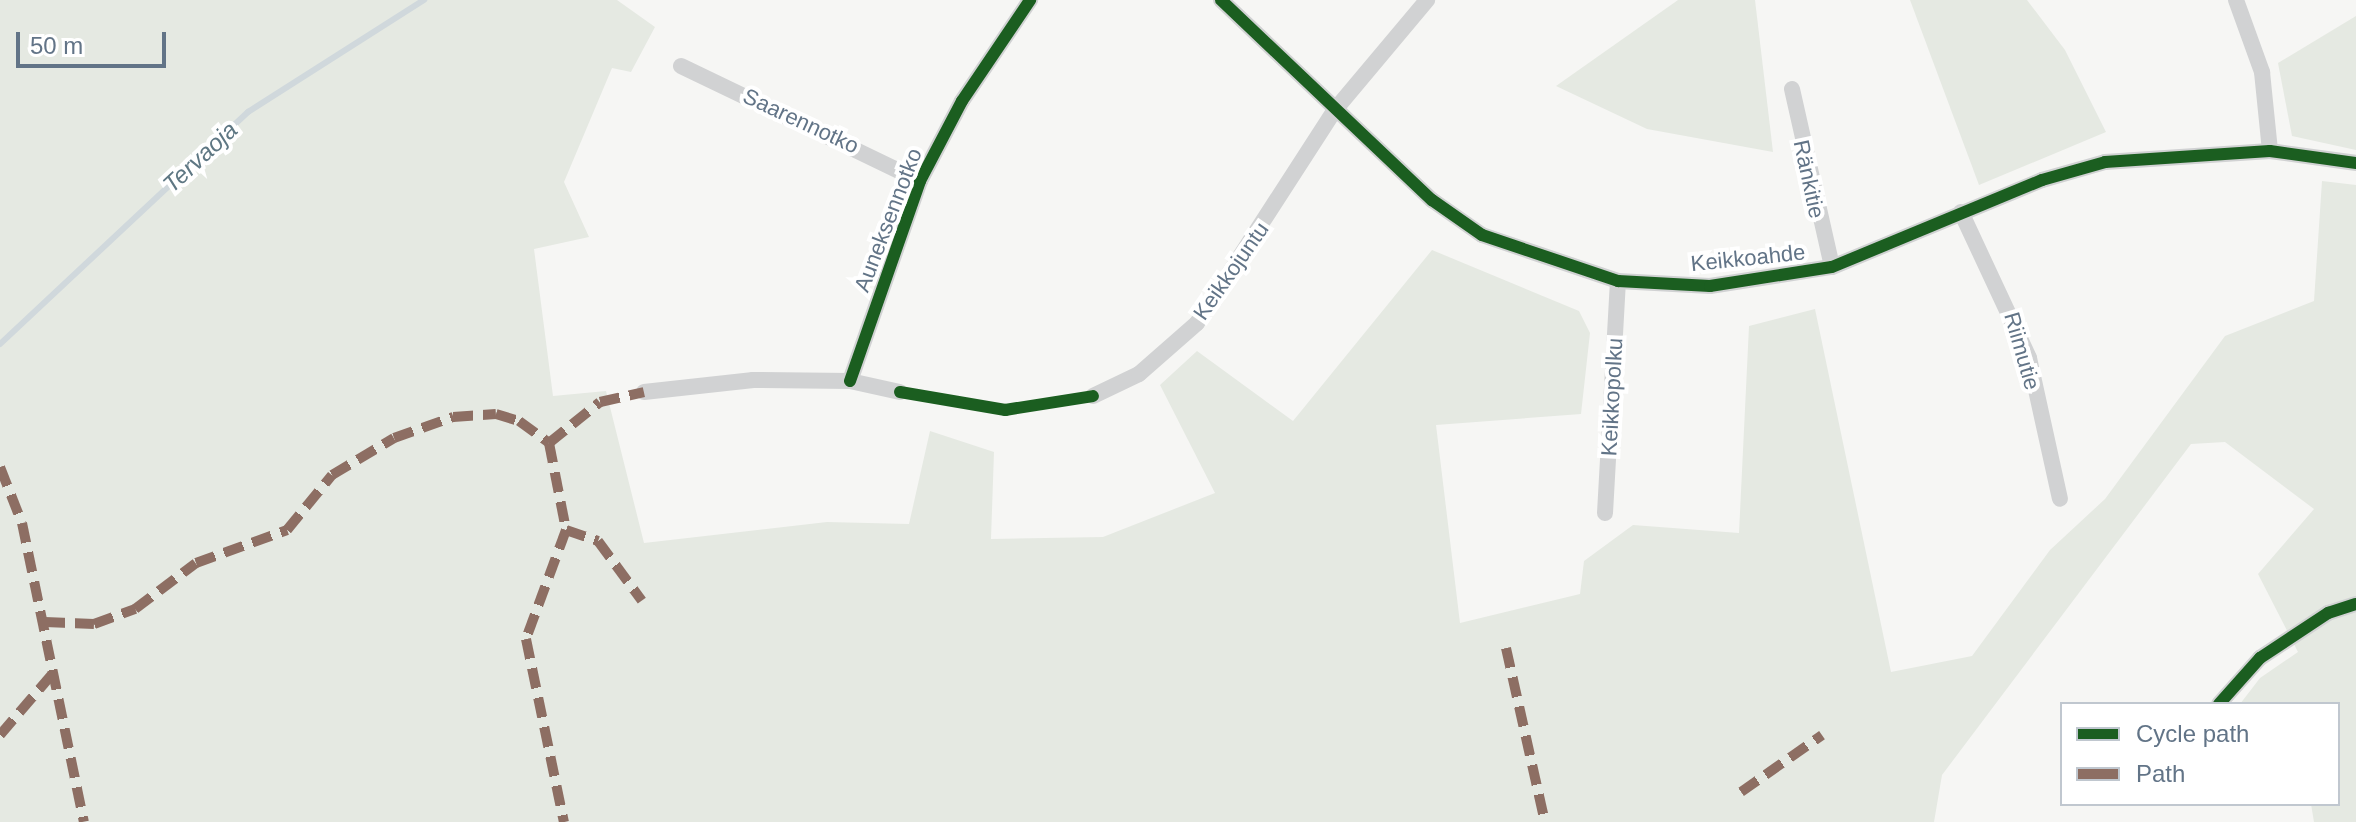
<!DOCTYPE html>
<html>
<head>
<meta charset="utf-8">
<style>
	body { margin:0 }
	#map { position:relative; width:2356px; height:822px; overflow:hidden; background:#f6f6f4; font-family:Helvetica,sans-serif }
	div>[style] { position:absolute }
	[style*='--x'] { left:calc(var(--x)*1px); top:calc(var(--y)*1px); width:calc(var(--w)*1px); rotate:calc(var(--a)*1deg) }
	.green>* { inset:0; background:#e5e9e2 }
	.stream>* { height:6px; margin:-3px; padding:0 3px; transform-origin:3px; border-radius:3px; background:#d0d8dc }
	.street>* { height:16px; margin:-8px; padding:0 8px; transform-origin:8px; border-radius:8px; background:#d1d2d3 }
	.quiet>* { height:10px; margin-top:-5px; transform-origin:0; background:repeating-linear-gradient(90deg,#8d6e63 0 20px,transparent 0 30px) }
	.cycleway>* { height:12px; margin:-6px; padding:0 6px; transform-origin:6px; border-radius:6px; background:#1b5e20 }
	span { translate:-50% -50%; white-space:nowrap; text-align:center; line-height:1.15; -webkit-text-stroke:8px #fff; paint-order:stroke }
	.street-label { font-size:22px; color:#627487 }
	.water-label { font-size:24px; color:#5e7783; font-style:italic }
	.legend { position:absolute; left:2060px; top:702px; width:280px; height:104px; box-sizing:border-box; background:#fff; border:2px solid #c0c7cf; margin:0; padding:10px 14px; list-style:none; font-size:24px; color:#627487 }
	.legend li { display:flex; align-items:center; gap:16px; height:40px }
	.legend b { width:40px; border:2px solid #c0c7cf }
	.scale { position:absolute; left:16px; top:32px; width:150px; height:36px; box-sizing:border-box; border:4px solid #627487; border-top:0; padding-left:10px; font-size:24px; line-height:28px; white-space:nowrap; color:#627487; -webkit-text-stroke:6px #fff; paint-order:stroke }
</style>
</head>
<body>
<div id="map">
	<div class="green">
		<i style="clip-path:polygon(0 0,617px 0,655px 27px,631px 72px,612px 68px,564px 182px,589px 237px,534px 249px,553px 396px,606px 391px,644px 543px,827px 522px,909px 524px,930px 431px,994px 452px,991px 539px,1103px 537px,1215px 493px,1160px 385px,1197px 351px,1293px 421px,1432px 250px,1579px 311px,1590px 333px,1581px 414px,1436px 425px,1460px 623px,1580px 594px,1584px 561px,1633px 525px,1739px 533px,1749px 326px,1815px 309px,1891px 672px,1972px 656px,2050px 550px,2105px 499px,2225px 336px,2314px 301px,2322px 181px,2356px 185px,2356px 822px,2314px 822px,2311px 804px,2338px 804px,2338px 704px,2240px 704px,2260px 678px,2298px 652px,2258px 574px,2314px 509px,2225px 442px,2191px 444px,1942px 775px,1934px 822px,0 822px)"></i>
		<i style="clip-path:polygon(1678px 0,1755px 0,1773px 152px,1647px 129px,1556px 86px)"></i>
		<i style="clip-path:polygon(1910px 0,2027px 0,2065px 50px,2106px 132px,1979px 185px)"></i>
		<i style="clip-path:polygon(2356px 16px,2356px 150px,2292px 136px,2278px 63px)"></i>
	</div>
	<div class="stream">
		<i style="--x:0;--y:344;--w:340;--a:-43.1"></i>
		<i style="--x:248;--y:112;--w:209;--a:-32.5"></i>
	</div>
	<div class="street">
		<i style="--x:1221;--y:0;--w:291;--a:43.5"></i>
		<i style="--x:1432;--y:200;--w:61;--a:35"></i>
		<i style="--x:1482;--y:235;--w:144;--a:18.7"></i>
		<i style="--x:1618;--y:281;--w:92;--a:3.1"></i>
		<i style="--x:1710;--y:286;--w:123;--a:-8.9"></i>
		<i style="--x:1832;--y:267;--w:227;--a:-22.5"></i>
		<i style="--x:2042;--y:180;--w:66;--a:-15.9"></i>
		<i style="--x:2105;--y:162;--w:165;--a:-3.8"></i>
		<i style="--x:2270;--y:151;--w:87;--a:7.9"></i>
		<i style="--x:2236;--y:0;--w:77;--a:70.1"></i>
		<i style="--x:2262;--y:72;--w:79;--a:84.2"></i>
		<i style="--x:681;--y:66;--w:265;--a:25.7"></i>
		<i style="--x:1792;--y:89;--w:182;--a:77.3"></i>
		<i style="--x:1961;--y:212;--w:161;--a:65"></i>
		<i style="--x:2029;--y:358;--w:144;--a:77.6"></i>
		<i style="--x:850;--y:381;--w:212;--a:-70.7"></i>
		<i style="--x:920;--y:181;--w:90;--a:-62.3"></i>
		<i style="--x:962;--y:101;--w:122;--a:-56"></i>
		<i style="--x:644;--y:392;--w:110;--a:-6.3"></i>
		<i style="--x:753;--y:380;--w:97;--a:0.6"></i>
		<i style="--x:850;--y:381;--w:51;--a:12.4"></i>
		<i style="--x:1093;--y:396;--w:51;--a:-25.6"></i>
		<i style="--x:1139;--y:374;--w:77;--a:-41.3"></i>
		<i style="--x:1197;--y:323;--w:252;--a:-57.1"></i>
		<i style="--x:1334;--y:111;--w:145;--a:-50"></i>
		<i style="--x:1605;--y:513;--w:232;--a:-86.8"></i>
		<i style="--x:2219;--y:704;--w:62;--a:-48.3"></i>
		<i style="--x:2260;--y:658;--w:82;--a:-33.5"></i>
		<i style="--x:2328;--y:613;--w:29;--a:-18"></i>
	</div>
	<div class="quiet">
		<i style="--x:549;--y:443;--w:65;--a:-38.8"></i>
		<i style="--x:600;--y:402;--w:45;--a:-12.8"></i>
		<i style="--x:0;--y:467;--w:60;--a:68.6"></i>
		<i style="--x:22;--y:523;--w:305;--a:78.3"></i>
		<i style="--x:566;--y:530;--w:34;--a:19"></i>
		<i style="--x:598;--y:541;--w:74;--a:53.7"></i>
		<i style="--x:45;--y:622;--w:49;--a:2.3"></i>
		<i style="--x:94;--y:624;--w:44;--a:-20.1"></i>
		<i style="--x:135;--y:609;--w:76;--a:-37"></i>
		<i style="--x:196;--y:563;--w:97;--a:-19.9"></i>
		<i style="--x:287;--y:530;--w:71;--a:-50.7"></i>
		<i style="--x:332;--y:475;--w:72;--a:-30.8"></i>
		<i style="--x:394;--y:438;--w:63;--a:-19.6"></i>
		<i style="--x:453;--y:417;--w:43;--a:-4"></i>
		<i style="--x:496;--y:414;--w:24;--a:17"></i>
		<i style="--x:519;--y:421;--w:37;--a:36"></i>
		<i style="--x:549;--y:443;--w:89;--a:78.9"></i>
		<i style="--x:566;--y:530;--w:116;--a:110.2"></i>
		<i style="--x:526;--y:639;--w:187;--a:78.3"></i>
		<i style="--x:1506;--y:648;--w:178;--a:77.4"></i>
		<i style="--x:0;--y:735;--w:83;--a:-49.4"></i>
		<i style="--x:1741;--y:792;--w:99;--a:-35.1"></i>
	</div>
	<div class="cycleway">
		<i style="--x:1221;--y:0;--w:291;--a:43.5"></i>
		<i style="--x:1432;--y:200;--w:61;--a:35"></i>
		<i style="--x:1482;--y:235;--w:144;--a:18.7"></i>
		<i style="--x:1618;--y:281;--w:92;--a:3.1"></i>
		<i style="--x:1710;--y:286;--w:123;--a:-8.9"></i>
		<i style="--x:1832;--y:267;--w:227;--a:-22.5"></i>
		<i style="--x:2042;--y:180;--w:66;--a:-15.9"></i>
		<i style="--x:2105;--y:162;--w:165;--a:-3.8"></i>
		<i style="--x:2270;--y:151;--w:87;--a:7.9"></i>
		<i style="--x:850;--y:381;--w:212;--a:-70.7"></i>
		<i style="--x:920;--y:181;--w:90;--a:-62.3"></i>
		<i style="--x:962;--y:101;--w:122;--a:-56"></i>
		<i style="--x:900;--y:392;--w:107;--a:9.7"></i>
		<i style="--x:1005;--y:410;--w:89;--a:-9"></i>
		<i style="--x:2219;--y:704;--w:62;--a:-48.3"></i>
		<i style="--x:2260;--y:658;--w:82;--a:-33.5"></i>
		<i style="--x:2328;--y:613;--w:29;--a:-18"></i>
	</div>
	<div class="street-label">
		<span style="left:801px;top:121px;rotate:25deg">Saarennotko</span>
		<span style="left:1809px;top:179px;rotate:78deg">Ränkitie</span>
		<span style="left:888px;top:220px;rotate:-69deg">Auneksennotko</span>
		<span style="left:1748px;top:258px;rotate:-6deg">Keikkoahde</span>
		<span style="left:1231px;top:271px;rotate:-55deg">Keikkojuntu</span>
		<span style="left:2022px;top:351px;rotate:74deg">Riimutie</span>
		<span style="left:1612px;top:397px;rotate:-87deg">Keikkopolku</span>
	</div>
	<div class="water-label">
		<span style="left:200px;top:157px;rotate:-43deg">Tervaoja</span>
	</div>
	<ul class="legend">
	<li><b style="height:10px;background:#1b5e20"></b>Cycle path</li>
	<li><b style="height:10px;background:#8d6e63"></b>Path</li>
	</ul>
	<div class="scale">50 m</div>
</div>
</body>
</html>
